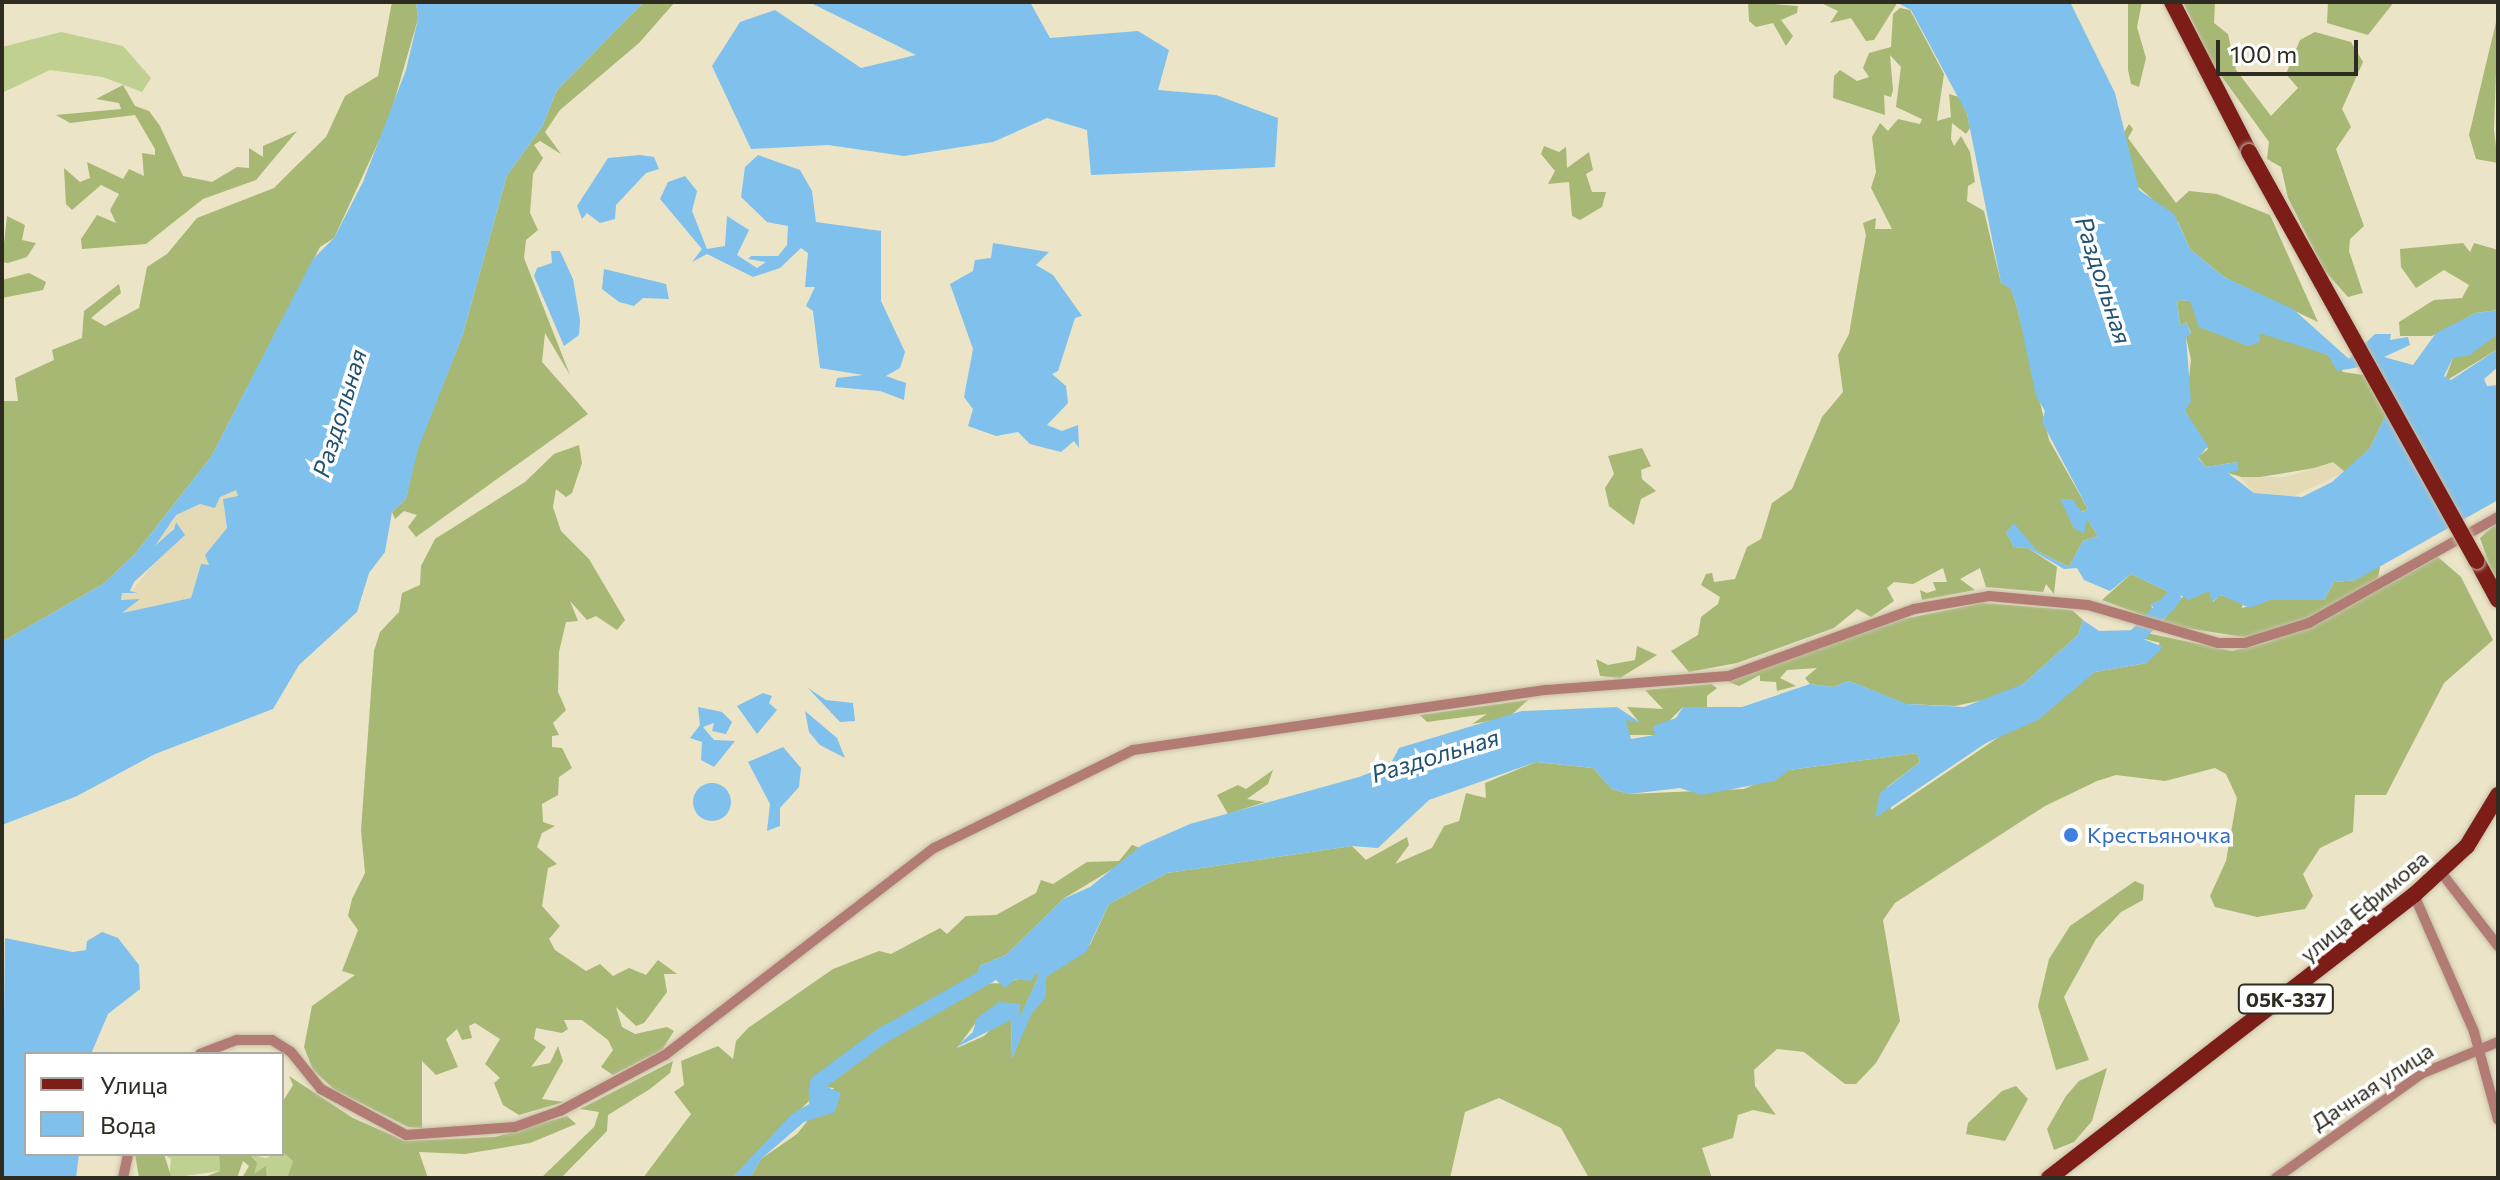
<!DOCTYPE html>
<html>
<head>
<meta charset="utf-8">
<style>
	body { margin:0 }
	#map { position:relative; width:2500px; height:1180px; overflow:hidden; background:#ebe4c7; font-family:Commissioner,sans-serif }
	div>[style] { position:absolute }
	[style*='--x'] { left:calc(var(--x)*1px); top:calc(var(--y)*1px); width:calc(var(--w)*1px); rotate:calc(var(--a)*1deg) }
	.green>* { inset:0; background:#bfd091 }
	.forest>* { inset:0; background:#a6b874 }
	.sand>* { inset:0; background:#e4dab5 }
	.water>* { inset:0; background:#7fc0ed }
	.round { border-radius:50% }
	.river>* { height:16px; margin:-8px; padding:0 8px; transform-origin:8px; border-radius:8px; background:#7fc0ed }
	.roads { filter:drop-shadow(0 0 2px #c5bfa6) drop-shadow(0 0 2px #c5bfa6) }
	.street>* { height:10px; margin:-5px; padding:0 5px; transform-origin:5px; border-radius:5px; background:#b27c74 }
	.primary>* { height:16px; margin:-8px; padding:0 8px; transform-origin:8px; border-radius:8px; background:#7c1e17 }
	.bridges { filter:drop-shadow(0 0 2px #c5bfa6) drop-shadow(0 0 2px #c5bfa6) }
	.primary-bridge>* { height:16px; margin:-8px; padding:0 8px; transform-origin:8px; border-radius:8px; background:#7c1e17 }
	.dots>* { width:22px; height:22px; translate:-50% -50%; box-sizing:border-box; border:4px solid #fff; border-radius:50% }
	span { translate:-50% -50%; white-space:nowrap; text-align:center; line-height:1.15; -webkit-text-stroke:7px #fff; paint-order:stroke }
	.shield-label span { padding:2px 6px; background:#fff; border:2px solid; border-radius:6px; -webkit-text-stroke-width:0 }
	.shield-label { font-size:20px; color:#2e2c20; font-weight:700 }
	.shop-label { font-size:22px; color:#366cbe }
	.left { translate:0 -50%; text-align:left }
	.street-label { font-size:22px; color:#2e2c20 }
	.water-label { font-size:24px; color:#225272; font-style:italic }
	.frame { position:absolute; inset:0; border:4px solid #2e2c20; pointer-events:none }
	.legend { position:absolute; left:24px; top:1052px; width:260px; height:104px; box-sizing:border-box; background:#fff; border:2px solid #ababa6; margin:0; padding:10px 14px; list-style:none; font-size:24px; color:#2e2c20 }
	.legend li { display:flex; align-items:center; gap:16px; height:40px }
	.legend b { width:40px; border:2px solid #ababa6 }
	.scale { position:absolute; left:2216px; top:40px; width:142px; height:36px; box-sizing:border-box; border:4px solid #2e2c20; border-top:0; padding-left:10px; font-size:24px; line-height:28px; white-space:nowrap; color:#2e2c20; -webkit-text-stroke:6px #fff; paint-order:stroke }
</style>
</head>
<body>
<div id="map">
	<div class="green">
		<i style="clip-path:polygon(61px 32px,123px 46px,151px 78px,142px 92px,103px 77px,50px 70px,2px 93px,2px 47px)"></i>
		<i style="clip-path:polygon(285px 1149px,293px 1161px,287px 1178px,267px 1178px,266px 1167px,254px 1174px,249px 1154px,266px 1158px)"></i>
		<i style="clip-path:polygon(164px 1154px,219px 1154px,220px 1171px,169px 1178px,171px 1159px)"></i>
	</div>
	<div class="forest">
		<i style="clip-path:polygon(392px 2px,416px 2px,418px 19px,389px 119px,334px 238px,320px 247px,211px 457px,135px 554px,103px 584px,2px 642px,2px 401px,18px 401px,15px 378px,54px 360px,52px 350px,82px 338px,84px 311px,119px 284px,121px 293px,91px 318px,105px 326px,139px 308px,147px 267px,167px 254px,197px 218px,274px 188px,293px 169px,326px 137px,345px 96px,378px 76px)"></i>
		<i style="clip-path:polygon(644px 2px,675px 2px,639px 43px,560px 110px,545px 132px,561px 154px,540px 141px,534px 145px,543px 158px,533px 174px,530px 213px,538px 230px,526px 240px,524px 258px,570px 375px,545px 333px,542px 362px,588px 414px,416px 537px,408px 527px,417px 515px,404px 511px,395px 519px,392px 512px,406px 499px,417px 449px,462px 337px,507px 175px,542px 127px,557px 90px)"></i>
		<i style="clip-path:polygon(1748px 2px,1798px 6px,1797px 13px,1781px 20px,1793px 36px,1786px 46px,1773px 23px,1756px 27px,1749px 21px)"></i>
		<i style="clip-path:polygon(1819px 2px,1896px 2px,1896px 5px,1874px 40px,1866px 41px,1851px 18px,1830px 23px,1838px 11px)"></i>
		<i style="clip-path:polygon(2128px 2px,2142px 2px,2137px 27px,2146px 58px,2139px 87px,2131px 84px,2128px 70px)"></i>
		<i style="clip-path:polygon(2183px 2px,2215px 2px,2214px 23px,2228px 34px,2236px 70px,2271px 116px,2298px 88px,2286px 74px,2300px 40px,2315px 32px,2351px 42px,2363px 62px,2342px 109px,2351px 127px,2336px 149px,2364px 226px,2350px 239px,2349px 251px,2363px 293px,2348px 297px,2324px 270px,2288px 198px,2281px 167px,2267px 159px,2269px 142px,2212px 63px)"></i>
		<i style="clip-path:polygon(2328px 2px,2394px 2px,2368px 35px,2327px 23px)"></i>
		<i style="clip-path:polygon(1900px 8px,1910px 10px,1944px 74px,1937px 121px,1951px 117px,1949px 94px,1959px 97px,1967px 114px,1970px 128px,1966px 134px,1952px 123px,1951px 139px,1954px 146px,1961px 136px,1970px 152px,1975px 182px,1968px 186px,1967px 201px,1984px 211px,2001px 283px,2011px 288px,2018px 311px,2049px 440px,2088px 509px,2081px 512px,2061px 499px,2074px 528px,2087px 519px,2098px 536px,2083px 541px,2069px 567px,2037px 551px,2016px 531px,2006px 532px,2014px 547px,2028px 548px,2057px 567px,2054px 594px,2046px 584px,2043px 592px,1986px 587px,1980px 568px,1960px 579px,1975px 590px,1922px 600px,1920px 590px,1927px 593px,1936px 590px,1933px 582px,1947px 582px,1943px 568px,1913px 584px,1894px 582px,1887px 588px,1894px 601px,1871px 617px,1857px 609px,1834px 628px,1737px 663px,1689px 672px,1671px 651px,1698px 635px,1701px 617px,1718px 604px,1720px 597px,1701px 585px,1706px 574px,1712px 573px,1714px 582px,1735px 579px,1747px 547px,1761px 539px,1772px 503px,1792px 489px,1822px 417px,1843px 392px,1838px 355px,1849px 334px,1866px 235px,1863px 223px,1876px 218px,1875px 229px,1892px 229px,1871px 188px,1876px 172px,1872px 137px,1880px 123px,1888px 131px,1898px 119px,1920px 124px,1922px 119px,1896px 107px,1901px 67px,1890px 55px,1893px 90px,1891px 97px,1884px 95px,1885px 115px,1833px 98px,1834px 76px,1840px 70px,1857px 81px,1869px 77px,1863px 68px,1869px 53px,1891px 47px,1893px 14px)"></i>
		<i style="clip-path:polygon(2498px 14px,2494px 130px,2498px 163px,2476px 159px,2469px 135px)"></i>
		<i style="clip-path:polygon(123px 85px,135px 106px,149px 111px,160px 126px,183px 176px,212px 182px,237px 167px,249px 168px,249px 148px,263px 157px,263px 146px,297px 131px,256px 180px,203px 199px,146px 244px,82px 249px,81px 239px,97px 215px,116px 223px,110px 210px,119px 194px,101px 185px,72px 210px,66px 204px,64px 168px,80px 182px,90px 178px,87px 162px,123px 179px,129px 169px,144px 176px,142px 153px,155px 155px,155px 149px,135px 115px,70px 123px,56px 115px,121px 109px,119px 103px,96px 99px)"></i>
		<i style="clip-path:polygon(2129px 124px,2133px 129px,2128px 138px,2176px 203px,2189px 191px,2217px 194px,2270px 215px,2318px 322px,2224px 277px,2190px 249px,2178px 222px,2134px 183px,2123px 134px)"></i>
		<i style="clip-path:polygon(1544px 146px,1559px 152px,1566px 147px,1567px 168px,1589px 152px,1593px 170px,1586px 174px,1592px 192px,1606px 192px,1602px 207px,1580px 220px,1572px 216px,1569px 182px,1548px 184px,1555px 171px,1541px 154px)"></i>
		<i style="clip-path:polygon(7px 216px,25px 225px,22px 240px,36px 243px,27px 257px,8px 263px,2px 262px)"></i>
		<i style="clip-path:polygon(2463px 243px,2470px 252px,2474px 243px,2498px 250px,2498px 310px,2476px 313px,2432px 336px,2400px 336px,2399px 322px,2434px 300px,2462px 298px,2469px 285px,2444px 270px,2416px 288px,2401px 267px,2400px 249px)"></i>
		<i style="clip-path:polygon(29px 273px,46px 282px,43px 290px,2px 298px,2px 280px)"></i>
		<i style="clip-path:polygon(2177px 300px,2191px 301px,2200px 327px,2239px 342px,2259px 333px,2289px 339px,2328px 355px,2343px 372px,2377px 377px,2393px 400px,2370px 448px,2345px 472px,2327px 466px,2248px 479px,2228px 473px,2237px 462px,2206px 467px,2198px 457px,2208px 449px,2185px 411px,2191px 360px,2186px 337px,2191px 333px,2186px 322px,2180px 326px)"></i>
		<i style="clip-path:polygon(2498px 334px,2498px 349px,2444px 382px,2453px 358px)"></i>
		<i style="clip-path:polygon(579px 445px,582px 463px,572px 493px,566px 497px,556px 489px,553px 507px,561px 531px,589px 559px,625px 620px,617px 630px,596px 616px,587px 620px,570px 601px,578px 621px,566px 622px,559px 652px,558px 692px,566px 710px,553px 723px,559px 735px,552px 736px,552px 747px,562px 748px,572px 768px,559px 777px,558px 795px,542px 804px,543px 822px,555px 826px,542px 833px,537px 847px,557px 864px,548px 868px,542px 906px,560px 926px,549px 939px,555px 950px,586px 971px,600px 964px,613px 976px,629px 968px,646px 975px,658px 960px,677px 974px,664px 974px,667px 992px,644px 1023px,636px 1026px,616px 1007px,622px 1027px,635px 1034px,667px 1027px,674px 1031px,662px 1050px,613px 1075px,601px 1067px,613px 1050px,608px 1040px,582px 1020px,564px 1020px,568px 1029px,562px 1033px,536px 1028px,534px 1039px,546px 1047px,531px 1067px,550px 1063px,558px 1046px,563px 1061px,542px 1099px,564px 1102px,519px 1115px,503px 1105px,494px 1083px,500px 1078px,485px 1064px,500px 1039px,475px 1023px,469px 1026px,472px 1038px,462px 1040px,457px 1029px,446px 1039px,458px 1067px,436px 1075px,422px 1061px,422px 1128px,408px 1127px,335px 1090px,313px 1070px,304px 1047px,312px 1006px,355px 975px,342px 971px,358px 930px,348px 916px,352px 899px,365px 873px,361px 830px,374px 651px,380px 632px,399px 612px,402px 593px,420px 585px,421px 566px,435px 539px,525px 482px,554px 454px)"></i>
		<i style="clip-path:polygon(1642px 448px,1651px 466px,1641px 470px,1642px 479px,1656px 491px,1641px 499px,1634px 525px,1609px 506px,1605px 488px,1614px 474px,1608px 456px)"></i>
		<i style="clip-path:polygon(2498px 522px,2498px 589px,2480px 538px)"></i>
		<i style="clip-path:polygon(2438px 557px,2461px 577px,2493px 640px,2444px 683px,2386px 795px,2355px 795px,2353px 832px,2320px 848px,2303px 874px,2313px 896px,2305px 909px,2257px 917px,2215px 907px,2210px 896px,2226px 861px,2237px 798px,2226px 774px,2215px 768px,2165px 781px,2116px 775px,2097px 781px,2045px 806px,1895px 903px,1883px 920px,1900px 1021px,1876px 1063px,1856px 1084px,1845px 1084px,1804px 1052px,1777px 1049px,1754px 1070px,1755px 1086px,1776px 1115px,1753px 1110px,1738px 1115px,1733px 1138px,1702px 1148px,1712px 1178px,1589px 1178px,1561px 1128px,1499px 1098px,1465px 1112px,1450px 1178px,750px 1178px,761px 1159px,797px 1134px,834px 1088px,823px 1087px,732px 1178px,643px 1178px,691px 1114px,674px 1092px,684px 1085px,681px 1061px,718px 1046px,733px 1059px,736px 1041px,748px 1028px,833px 969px,879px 951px,891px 954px,940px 928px,947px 934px,966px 916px,996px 915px,1036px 893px,1041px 880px,1053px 884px,1087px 862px,1119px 861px,1132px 845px,1140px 848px,1134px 856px,1063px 899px,1006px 955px,981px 965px,972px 984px,1007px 983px,1038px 972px,1037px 980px,1020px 1017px,1019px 1007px,977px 1021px,957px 1048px,984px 1036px,1000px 1020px,1011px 1019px,1012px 1058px,1046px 977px,1090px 945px,1109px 904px,1167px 873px,1352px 846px,1366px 860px,1407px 837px,1409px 845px,1395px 864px,1432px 848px,1444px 826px,1459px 821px,1466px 793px,1486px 798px,1485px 783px,1536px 762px,1593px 768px,1612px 789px,1629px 794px,1744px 789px,1789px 770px,1917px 753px,1920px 762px,1887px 787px,1891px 810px,2095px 672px,2147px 663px,2160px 643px,2141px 638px,2142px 632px,2232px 651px,2266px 643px,2324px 620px)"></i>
		<i style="clip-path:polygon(2371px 567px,2380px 567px,2378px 578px,2306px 620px,2250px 638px,2160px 624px,2185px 594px,2210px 591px,2213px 602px,2220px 595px,2243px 602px,2242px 608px,2270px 600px,2324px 600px,2334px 582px,2356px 580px)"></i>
		<i style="clip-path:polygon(2131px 574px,2169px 592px,2170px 597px,2151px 604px,2153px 612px,2145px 616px,2102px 600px)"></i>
		<i style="clip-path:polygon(1982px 603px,2072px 610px,2083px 620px,2078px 635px,2023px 684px,2002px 696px,1955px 706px,1906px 704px,1849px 681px,1833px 687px,1810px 684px,1805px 678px,1817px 668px,1787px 670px,1780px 678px,1796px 686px,1777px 691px,1776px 682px,1760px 681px,1760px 675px,1739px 686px,1726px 681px,1904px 619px)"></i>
		<i style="clip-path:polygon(1637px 646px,1657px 655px,1620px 678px,1600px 676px,1596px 659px,1608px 665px,1635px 660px)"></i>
		<i style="clip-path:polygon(1711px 684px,1717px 688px,1707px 696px,1707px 707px,1683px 707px,1655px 735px,1626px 735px,1626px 719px,1639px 722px,1627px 707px,1663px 709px,1645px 690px)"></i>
		<i style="clip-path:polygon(1528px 700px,1508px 718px,1472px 724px,1487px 714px,1427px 722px,1420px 715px)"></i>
		<i style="clip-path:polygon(1273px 770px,1268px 784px,1247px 799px,1265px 802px,1228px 814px,1217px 795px,1238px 785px,1246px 789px)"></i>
		<i style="clip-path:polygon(2135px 881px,2144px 885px,2143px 900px,2121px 912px,2096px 939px,2064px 997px,2089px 1060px,2056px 1070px,2038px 1006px,2049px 959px,2070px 926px)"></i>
		<i style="clip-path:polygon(673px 1061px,670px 1073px,650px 1089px,608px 1115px,607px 1131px,561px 1178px,541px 1178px,594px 1127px,599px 1112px,580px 1109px)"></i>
		<i style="clip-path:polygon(2107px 1068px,2092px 1121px,2074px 1142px,2054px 1150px,2047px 1129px,2066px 1096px,2079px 1081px)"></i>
		<i style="clip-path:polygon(289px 1076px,353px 1118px,405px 1141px,495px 1137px,567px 1116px,576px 1124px,530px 1143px,465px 1154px,419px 1152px,428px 1178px,287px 1178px,293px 1161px,282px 1151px,282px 1103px,293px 1085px)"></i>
		<i style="clip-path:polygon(2016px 1086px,2028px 1099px,2005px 1141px,1966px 1134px,1968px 1123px,2002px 1091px)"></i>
		<i style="clip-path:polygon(135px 1154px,164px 1154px,171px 1176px,139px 1178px)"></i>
		<i style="clip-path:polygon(219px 1154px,249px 1154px,257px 1163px,254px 1174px,266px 1166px,267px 1178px,242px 1178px,249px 1166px,243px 1161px,237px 1178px,202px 1178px,220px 1171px)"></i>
	</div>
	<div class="sand">
		<i style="clip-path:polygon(2333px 462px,2345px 472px,2294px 496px,2254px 493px,2240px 477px,2286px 477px)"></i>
		<i style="clip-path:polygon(235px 489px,238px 496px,223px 499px,227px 528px,205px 555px,209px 565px,200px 565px,191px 598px,122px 613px,136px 603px,119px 598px,122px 593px,131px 592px,180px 531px,175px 525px,161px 544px,154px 546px,176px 515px,201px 504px,215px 508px,220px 497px)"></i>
	</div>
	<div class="water">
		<i style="clip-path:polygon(evenodd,416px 2px,644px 2px,557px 90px,542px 127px,507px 175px,462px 337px,418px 449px,406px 499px,392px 512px,385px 552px,369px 573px,357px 612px,299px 665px,273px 709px,155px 754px,77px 796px,2px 825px,2px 642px,103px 584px,135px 554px,211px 457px,313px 259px,334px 238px,363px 182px,406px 70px,418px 19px,416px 2px,236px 490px,238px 496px,223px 499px,227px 528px,205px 555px,209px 565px,201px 564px,191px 598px,122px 613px,140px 599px,121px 600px,122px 593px,137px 593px,130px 591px,134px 582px,185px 535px,176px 522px,174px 529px,155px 546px,176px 515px,200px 504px,215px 508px,220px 497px,236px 490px)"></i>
		<i style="clip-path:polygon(809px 2px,1030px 2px,1050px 38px,1138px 31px,1169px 50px,1158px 90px,1216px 95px,1278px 118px,1275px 167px,1091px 175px,1087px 130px,1047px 118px,993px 142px,904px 156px,828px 145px,751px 149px,712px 66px,740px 22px,775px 10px,861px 68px,916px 55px)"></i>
		<i style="clip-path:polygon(evenodd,1896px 2px,2070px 2px,2115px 93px,2139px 190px,2174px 214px,2190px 249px,2224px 277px,2293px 309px,2349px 359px,2375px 334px,2391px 334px,2390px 340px,2408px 337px,2410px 345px,2384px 357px,2413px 365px,2436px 333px,2476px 313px,2498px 310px,2498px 334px,2470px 355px,2453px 358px,2444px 376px,2451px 380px,2498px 349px,2498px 367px,2484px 379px,2487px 386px,2498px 385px,2498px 500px,2356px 580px,2334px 582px,2324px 600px,2270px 600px,2250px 608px,2221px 595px,2212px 602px,2209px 591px,2189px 600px,2180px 595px,2174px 610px,2162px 615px,2150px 604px,2170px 597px,2169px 592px,2131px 574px,2110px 591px,2084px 580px,2077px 568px,2064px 569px,2028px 548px,2014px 547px,2006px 532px,2014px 523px,2037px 551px,2069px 567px,2083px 541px,2098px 536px,2087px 519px,2084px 534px,2074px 528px,2060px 499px,2072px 499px,2082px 512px,2088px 509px,2042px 422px,2045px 411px,2036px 396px,2018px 311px,2011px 289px,2001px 283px,1967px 114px,1911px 10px,1896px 2px,2177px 300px,2190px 301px,2199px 327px,2248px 346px,2260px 342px,2259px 333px,2328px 355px,2337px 371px,2365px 366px,2393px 400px,2370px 448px,2332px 482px,2302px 497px,2254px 493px,2228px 473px,2239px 470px,2237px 462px,2206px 467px,2198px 458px,2208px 446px,2185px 411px,2191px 401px,2186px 337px,2191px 334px,2186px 322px,2180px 326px,2177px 300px)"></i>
		<i style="clip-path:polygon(640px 155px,654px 157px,659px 169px,646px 173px,616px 205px,615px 219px,600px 223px,587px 213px,582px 219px,577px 206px,608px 158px)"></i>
		<i style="clip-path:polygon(758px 155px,800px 170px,812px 191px,816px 222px,881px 231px,881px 301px,905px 352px,900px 368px,886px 376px,906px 383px,904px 400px,880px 391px,835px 387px,837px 378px,863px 375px,820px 368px,813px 311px,806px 306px,815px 287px,805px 287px,808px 253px,801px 248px,780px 268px,753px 277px,707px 254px,692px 262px,702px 249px,660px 199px,668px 182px,685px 176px,697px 191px,692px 211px,707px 249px,725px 246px,727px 216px,749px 230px,737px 255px,757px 268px,766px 262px,748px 259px,751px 256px,778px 256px,787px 245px,788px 226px,767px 222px,741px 197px,745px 167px)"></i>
		<i style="clip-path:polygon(993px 243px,1049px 252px,1036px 265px,1053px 275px,1082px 316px,1075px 318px,1058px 371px,1052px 374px,1066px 386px,1068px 403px,1047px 425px,1062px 431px,1078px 425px,1079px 448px,1074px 441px,1061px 452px,1030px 444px,1018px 432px,996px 436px,968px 426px,973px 409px,964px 397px,973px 349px,950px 284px,973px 271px,975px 260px,991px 258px)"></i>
		<i style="clip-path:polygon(551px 251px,560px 251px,573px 279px,580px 320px,579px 335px,564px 346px,534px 276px,537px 268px,552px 263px)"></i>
		<i style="clip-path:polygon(604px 269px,666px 284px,669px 299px,643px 298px,634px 306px,619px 302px,602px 289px)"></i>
		<i style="clip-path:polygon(2083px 620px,2099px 631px,2139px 630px,2141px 638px,2163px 647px,2147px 663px,2095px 672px,2038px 720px,1986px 743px,1875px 818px,1880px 793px,1920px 762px,1917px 753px,1789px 770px,1775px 781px,1701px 795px,1680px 788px,1629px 794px,1612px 789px,1593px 768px,1536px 762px,1429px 800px,1378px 848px,1352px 846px,1167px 873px,1109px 904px,1086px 952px,1046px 977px,1046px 997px,1032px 1013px,1012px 1058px,1011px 1020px,955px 1048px,973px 1032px,976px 1019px,999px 1002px,1020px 1004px,1020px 1016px,1037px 980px,1037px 972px,1031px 981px,1016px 979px,1005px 988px,996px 980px,971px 984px,981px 965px,1006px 955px,1063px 899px,1090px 887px,1142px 845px,1190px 824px,1359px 777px,1390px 765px,1399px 748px,1522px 711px,1617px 707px,1641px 723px,1626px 720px,1631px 739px,1655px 735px,1653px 726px,1676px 718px,1683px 707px,1742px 707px,1810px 684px,1833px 687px,1849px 681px,1907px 704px,1964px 707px,2023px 684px,2078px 635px)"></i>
		<i style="clip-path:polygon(808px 688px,826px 700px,853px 703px,855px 721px,840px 722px)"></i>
		<i style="clip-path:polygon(763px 693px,772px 696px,769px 703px,777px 710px,757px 734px,737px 706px)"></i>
		<i style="clip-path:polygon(698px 707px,722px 712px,732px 722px,726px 734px,712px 731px,714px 723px,703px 727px,714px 740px,735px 741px,714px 767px,701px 760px,702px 742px,690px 738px,700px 725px)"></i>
		<i style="clip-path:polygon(805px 711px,837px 738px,845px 758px,820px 745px,809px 732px)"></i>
		<i style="clip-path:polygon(783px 747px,801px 768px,799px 787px,780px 808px,780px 826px,767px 831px,770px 804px,748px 762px)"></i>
		<i class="round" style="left:693px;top:783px;width:38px;height:38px"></i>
		<i style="clip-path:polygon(102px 932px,118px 938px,139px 965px,140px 989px,108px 1014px,91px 1054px,26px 1054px,26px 1154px,79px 1154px,76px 1178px,2px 1178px,5px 938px,73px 952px,86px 950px,87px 941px)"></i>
		<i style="clip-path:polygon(818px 1083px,841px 1093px,835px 1112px,804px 1122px,761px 1159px,750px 1178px,732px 1178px,792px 1114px,811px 1103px,808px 1089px)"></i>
	</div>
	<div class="river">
		<i style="--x:2126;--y:647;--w:68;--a:-46.2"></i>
		<i style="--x:817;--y:1103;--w:20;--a:-87"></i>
		<i style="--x:818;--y:1083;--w:77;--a:-36.6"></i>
		<i style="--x:880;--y:1037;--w:125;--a:-29.6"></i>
	</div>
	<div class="roads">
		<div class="street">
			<i style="--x:2440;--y:871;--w:95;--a:52.3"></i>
			<i style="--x:2414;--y:895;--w:150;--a:66.3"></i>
			<i style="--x:2474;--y:1032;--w:91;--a:74.7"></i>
			<i style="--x:200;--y:1054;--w:40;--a:-21"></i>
			<i style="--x:237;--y:1040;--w:35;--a:0"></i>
			<i style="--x:272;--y:1040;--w:22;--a:32"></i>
			<i style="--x:291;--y:1052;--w:48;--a:51"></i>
			<i style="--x:321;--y:1089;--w:97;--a:28.4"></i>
			<i style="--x:406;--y:1135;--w:109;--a:-4.2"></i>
			<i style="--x:515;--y:1127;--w:48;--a:-19.6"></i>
			<i style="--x:560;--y:1111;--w:119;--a:-28.1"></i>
			<i style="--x:665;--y:1055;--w:339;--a:-37.6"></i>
			<i style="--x:934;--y:848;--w:222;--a:-26.2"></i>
			<i style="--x:1133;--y:750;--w:417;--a:-8.3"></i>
			<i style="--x:1546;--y:690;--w:184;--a:-4.4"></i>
			<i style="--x:1729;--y:676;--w:197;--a:-19.9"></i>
			<i style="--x:1914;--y:609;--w:76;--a:-9.8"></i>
			<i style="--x:1989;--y:596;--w:99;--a:5.2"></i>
			<i style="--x:2088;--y:605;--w:135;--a:16.3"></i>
			<i style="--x:2218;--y:643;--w:27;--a:0"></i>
			<i style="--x:2245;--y:643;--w:67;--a:-17.4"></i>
			<i style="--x:2309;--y:623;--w:217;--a:-29.3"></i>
			<i style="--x:123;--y:1178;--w:25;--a:-78"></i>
			<i style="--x:2276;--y:1178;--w:178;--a:-35.6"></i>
			<i style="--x:2421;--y:1074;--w:83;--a:-22.6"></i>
		</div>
		<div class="primary">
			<i style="--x:2172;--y:2;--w:169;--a:62.8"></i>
			<i style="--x:2477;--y:561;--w:44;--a:61.7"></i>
			<i style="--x:2049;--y:1178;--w:462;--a:-37.8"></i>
			<i style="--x:2414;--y:895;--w:72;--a:-42.8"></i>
			<i style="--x:2467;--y:846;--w:60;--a:-58.7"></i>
		</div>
	</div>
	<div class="bridges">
		<div class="primary-bridge">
			<i style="--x:2249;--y:152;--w:468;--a:60.9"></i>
		</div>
	</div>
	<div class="dots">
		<i style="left:2071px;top:835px;background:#3f7fe0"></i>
	</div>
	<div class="shield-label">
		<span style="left:2286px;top:999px">05К-337</span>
	</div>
	<div class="shop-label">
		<span class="left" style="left:2087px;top:835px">Крестьяночка</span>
	</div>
	<div class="street-label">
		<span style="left:2364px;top:906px;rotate:-40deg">улица Ефимова</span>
		<span style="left:2372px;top:1086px;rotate:-33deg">Дачная улица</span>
	</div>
	<div class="water-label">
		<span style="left:2104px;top:280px;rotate:72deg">Раздольная</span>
		<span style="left:339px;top:413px;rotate:-73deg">Раздольная</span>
		<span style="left:1435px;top:755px;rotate:-17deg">Раздольная</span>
	</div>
	<div class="frame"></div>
	<ul class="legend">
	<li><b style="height:10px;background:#7c1e17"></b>Улица</li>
	<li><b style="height:22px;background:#7fc0ed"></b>Вода</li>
	</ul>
	<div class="scale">100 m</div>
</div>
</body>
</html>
